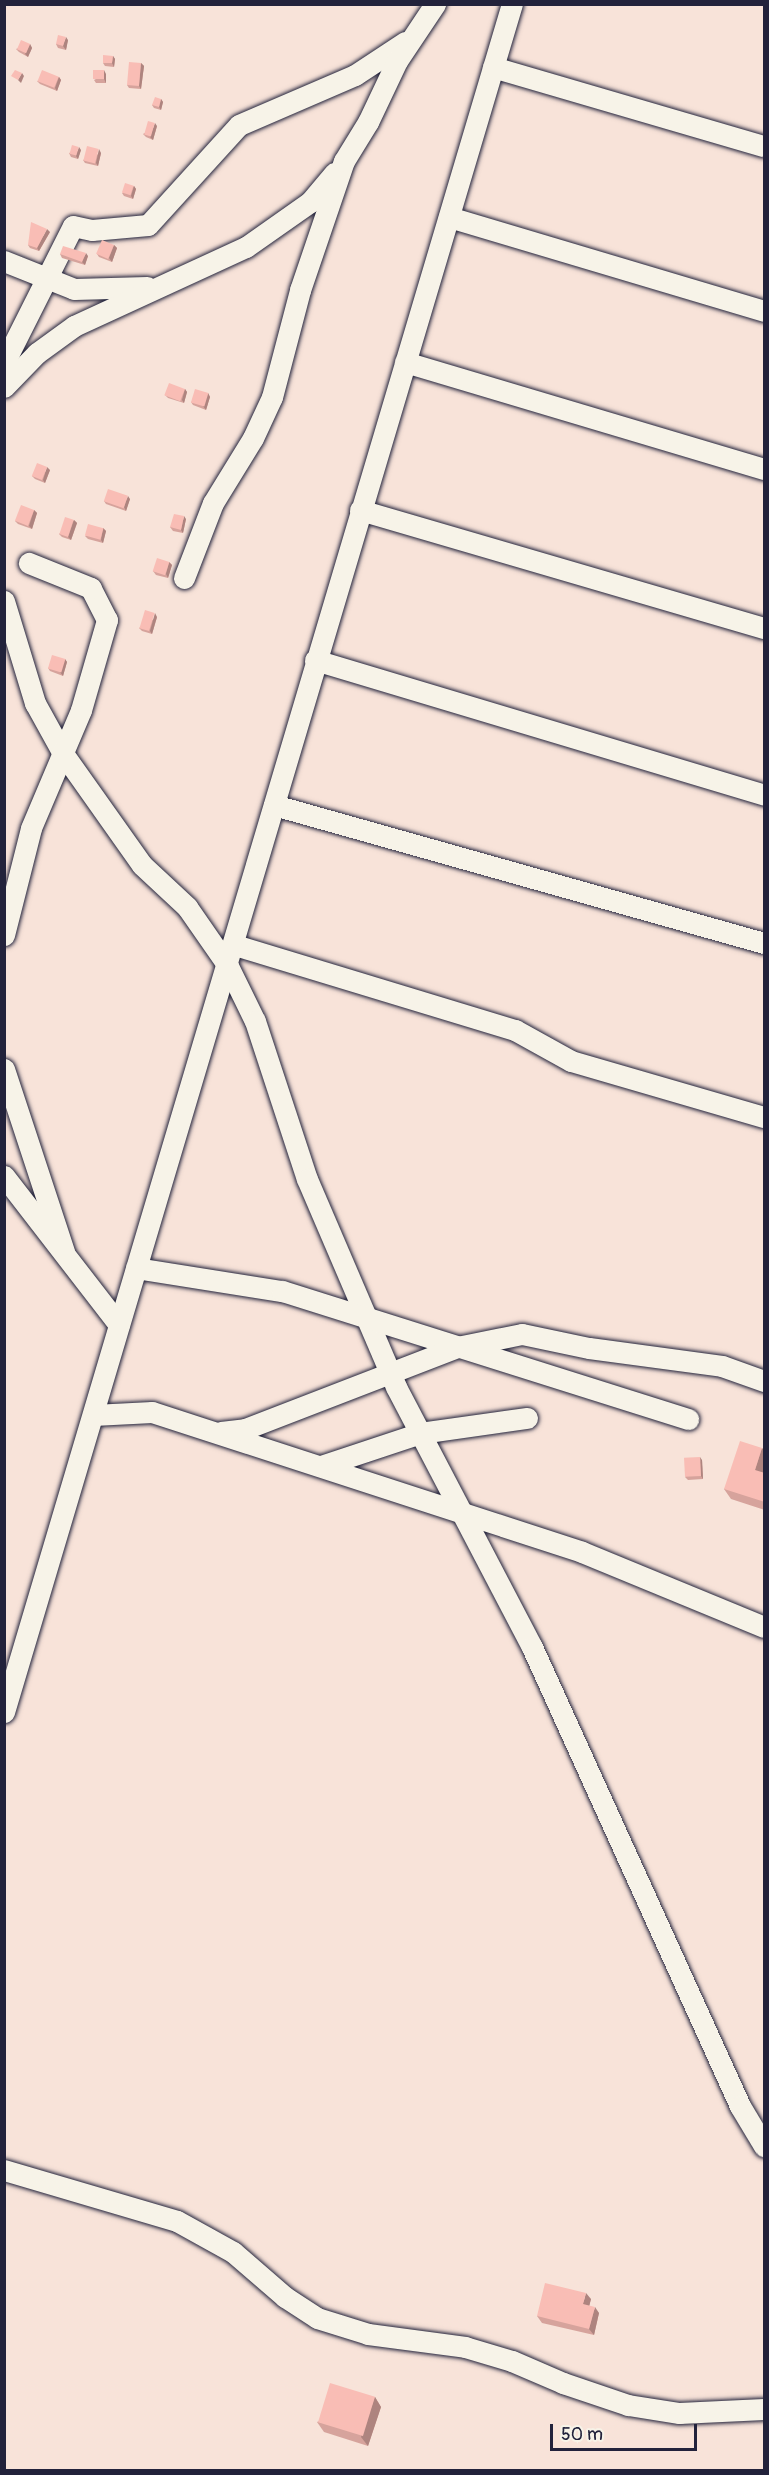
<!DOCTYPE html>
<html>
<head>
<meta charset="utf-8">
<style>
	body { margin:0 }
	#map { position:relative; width:769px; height:2475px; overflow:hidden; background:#f8e3d9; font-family:Pangolin,sans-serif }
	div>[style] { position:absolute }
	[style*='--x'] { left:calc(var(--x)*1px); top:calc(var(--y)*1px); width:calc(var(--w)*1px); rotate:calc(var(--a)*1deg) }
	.roads { filter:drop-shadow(0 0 2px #22223b) drop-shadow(0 0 2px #22223b) }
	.street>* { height:21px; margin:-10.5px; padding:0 10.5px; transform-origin:10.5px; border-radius:10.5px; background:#f7f3e8 }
	.wall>* { inset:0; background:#d6a39c }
	.shaded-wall>* { inset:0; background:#ae847f }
	.building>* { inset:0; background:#f9bdb5; transform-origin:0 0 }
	span { translate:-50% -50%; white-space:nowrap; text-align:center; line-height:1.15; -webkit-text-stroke:4.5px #f7f3e8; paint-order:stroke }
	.frame { position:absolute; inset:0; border:6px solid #22223b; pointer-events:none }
	.scale { position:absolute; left:550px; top:2424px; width:147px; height:27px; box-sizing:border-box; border:3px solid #22223b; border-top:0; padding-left:8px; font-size:18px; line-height:21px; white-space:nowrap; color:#22223b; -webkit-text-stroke:4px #f7f3e8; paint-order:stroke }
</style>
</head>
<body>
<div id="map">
	<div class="roads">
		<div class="street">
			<i style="--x:493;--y:67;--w:282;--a:16.3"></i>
			<i style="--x:449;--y:217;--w:329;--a:16.6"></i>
			<i style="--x:4;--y:261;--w:75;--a:21.8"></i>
			<i style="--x:74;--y:289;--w:73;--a:-1.6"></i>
			<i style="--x:405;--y:362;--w:375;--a:16.6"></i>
			<i style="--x:4;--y:363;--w:153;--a:-63.3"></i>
			<i style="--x:73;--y:226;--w:19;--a:12"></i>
			<i style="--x:92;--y:230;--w:56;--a:-5.1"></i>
			<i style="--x:148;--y:225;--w:135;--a:-47.7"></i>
			<i style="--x:239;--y:125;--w:126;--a:-23.3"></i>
			<i style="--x:355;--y:75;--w:60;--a:-33.4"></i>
			<i style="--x:4;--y:387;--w:47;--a:-45.9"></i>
			<i style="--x:37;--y:353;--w:46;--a:-36.1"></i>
			<i style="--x:74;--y:326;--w:189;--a:-24.7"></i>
			<i style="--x:246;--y:247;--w:78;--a:-35.1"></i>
			<i style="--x:310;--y:202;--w:38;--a:-50"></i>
			<i style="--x:360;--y:510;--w:421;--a:16.3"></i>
			<i style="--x:184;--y:578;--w:80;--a:-68.9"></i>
			<i style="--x:213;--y:503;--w:76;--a:-58.4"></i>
			<i style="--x:253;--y:438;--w:45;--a:-65.1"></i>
			<i style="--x:272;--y:397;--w:111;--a:-75.3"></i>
			<i style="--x:300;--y:290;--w:136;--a:-71.2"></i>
			<i style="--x:344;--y:161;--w:46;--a:-58.4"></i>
			<i style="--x:368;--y:122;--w:68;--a:-64.6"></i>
			<i style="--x:397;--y:61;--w:69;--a:-56.3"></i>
			<i style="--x:4;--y:601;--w:107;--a:73.1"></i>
			<i style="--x:35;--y:703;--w:56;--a:61.1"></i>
			<i style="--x:62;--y:752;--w:138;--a:54.7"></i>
			<i style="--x:142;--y:865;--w:62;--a:43"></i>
			<i style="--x:187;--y:907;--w:72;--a:55.2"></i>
			<i style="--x:228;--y:966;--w:61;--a:63.9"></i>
			<i style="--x:255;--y:1021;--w:166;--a:71.8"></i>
			<i style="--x:307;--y:1179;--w:226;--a:66.8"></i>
			<i style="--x:396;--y:1387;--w:293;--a:62.4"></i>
			<i style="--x:532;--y:1647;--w:504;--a:65.62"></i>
			<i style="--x:740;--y:2106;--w:47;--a:59"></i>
			<i style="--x:315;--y:660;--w:469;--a:16.7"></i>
			<i style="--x:274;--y:805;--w:509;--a:15.73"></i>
			<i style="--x:4;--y:935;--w:110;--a:-75.8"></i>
			<i style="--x:31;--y:828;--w:128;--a:-67"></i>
			<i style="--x:81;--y:710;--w:94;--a:-73.9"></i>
			<i style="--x:107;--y:620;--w:36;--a:-117"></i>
			<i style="--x:91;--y:588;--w:67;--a:-158"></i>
			<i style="--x:235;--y:945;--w:293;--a:16.9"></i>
			<i style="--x:515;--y:1030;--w:64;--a:29"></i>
			<i style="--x:571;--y:1061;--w:201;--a:16.2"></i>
			<i style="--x:4;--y:1069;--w:193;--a:71.8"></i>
			<i style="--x:4;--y:1176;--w:188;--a:52.3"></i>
			<i style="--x:136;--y:1268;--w:148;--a:9"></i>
			<i style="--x:282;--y:1291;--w:426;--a:17.5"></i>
			<i style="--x:93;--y:1415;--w:59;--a:-2.9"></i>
			<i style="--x:152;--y:1412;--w:452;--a:18"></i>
			<i style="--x:582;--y:1552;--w:197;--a:22.4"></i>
			<i style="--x:221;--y:1432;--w:24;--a:-7"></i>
			<i style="--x:245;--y:1429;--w:227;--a:-21.1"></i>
			<i style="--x:457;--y:1347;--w:66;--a:-11.3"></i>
			<i style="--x:522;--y:1334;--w:68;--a:11.8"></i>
			<i style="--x:589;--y:1348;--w:134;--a:7.7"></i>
			<i style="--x:722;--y:1366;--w:45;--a:19.7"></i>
			<i style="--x:321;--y:1466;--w:104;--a:-18.4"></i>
			<i style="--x:420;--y:1433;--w:108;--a:-8"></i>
			<i style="--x:4;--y:1712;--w:1782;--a:-73.44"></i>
			<i style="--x:4;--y:2170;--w:180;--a:16.4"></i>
			<i style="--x:177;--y:2221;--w:64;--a:29"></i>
			<i style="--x:233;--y:2252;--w:69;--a:40.9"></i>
			<i style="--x:285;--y:2297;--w:38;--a:33"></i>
			<i style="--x:317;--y:2318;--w:53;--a:17.4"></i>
			<i style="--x:368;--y:2334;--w:98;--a:7.6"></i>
			<i style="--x:465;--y:2347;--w:49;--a:16.6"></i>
			<i style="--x:512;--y:2361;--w:56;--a:23.3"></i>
			<i style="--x:563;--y:2383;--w:69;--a:18.7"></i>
			<i style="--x:628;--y:2405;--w:52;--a:8.9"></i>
			<i style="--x:679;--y:2413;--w:85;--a:-2.7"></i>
		</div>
	</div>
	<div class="wall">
		<i style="clip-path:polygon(68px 40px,66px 50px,58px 48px,56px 44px)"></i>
		<i style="clip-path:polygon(30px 44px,32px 48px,28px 57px,19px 52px,16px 49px)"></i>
		<i style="clip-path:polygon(113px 56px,115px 59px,114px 67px,105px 66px,103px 63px)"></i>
		<i style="clip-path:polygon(141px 63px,144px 66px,141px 89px,129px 88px,127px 85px)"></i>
		<i style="clip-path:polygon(106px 74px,106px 83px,96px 83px,94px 80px)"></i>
		<i style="clip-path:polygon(59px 77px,61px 80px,57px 91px,40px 84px,37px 81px)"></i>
		<i style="clip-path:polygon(161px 99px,163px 102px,161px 110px,154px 108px,152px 105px)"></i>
		<i style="clip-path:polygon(157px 126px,153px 140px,146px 137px,143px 134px)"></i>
		<i style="clip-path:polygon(81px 150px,78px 159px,71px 157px,69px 153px)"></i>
		<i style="clip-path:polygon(101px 153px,98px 166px,85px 163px,83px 160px)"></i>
		<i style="clip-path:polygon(134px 186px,136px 189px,133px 199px,124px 196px,122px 193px)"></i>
		<i style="clip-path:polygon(50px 232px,39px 251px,30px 248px,28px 245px)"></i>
		<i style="clip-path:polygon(114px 245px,117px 248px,112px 262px,99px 257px,97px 254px)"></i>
		<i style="clip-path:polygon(60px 254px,88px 256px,85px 265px,62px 258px)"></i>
		<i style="clip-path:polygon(185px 389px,187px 392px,184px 403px,168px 398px,165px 395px)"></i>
		<i style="clip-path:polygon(208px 393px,210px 397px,206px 410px,193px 405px,191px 402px)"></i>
		<i style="clip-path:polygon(50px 470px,45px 483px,35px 479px,32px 476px)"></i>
		<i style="clip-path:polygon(130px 499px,126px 511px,106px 504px,104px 501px)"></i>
		<i style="clip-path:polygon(34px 510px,37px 513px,32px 529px,18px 524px,15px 521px)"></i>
		<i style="clip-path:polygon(186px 519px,183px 533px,173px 531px,170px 527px)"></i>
		<i style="clip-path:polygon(74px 520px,77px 523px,71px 540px,62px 537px,59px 534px)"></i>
		<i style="clip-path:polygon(103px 528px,106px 531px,103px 543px,88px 539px,85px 536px)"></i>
		<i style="clip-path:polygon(169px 562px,172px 565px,168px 578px,156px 575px,153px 571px)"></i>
		<i style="clip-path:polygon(157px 617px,152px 634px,142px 631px,139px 628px)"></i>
		<i style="clip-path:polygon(65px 659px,67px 662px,63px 676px,50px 671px,48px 668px)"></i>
		<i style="clip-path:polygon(762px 1448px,765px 1452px,765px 1470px,764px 1473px,765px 1473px,765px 1510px,731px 1499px,724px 1489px)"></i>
		<i style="clip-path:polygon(702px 1460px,703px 1479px,688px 1480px,685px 1477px)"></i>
		<i style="clip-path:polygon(591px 2299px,589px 2306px,599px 2313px,594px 2335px,542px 2323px,537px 2316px)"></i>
		<i style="clip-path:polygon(375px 2397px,381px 2407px,368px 2446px,324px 2432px,317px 2422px)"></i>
	</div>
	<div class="shaded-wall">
		<i style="clip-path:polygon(66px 37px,68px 40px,66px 50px,63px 46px)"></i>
		<i style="clip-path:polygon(30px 44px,32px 48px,28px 57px,25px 54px)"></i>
		<i style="clip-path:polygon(113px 56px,115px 59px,114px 67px,112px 63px)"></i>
		<i style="clip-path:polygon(141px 63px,144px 66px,141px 89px,139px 86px)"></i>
		<i style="clip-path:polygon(104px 70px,106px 74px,106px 83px,104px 79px)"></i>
		<i style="clip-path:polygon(22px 73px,24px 76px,21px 83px,18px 80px)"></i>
		<i style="clip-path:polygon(59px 77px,61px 80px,57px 91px,55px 88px)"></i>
		<i style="clip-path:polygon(161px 99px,163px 102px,161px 110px,159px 107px)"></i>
		<i style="clip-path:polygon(155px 123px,157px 126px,153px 140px,150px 137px)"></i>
		<i style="clip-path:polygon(79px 147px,81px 150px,78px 159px,76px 156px)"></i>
		<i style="clip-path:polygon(99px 149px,101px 153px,98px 166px,96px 163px)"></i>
		<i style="clip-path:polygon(134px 186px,136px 189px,133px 199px,131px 196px)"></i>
		<i style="clip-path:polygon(47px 229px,50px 232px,39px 251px,37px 248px)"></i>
		<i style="clip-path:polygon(114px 245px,117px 248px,112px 262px,109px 258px)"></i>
		<i style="clip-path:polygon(86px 253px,88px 256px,85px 265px,82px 262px)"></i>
		<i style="clip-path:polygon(185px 389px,187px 392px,184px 403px,182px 400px)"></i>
		<i style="clip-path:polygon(208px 393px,210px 397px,206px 410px,203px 406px)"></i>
		<i style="clip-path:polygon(47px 467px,50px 470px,45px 483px,43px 480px)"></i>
		<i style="clip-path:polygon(128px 496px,130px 499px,126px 511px,124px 507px)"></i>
		<i style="clip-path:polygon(34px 510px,37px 513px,32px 529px,29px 526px)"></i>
		<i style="clip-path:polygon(184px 516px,186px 519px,183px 533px,181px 530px)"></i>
		<i style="clip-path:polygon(74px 520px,77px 523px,71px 540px,68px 537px)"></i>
		<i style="clip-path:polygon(103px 528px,106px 531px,103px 543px,101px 540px)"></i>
		<i style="clip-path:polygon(169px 562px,172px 565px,168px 578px,166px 574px)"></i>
		<i style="clip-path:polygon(155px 613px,157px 617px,152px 634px,150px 631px)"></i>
		<i style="clip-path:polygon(65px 659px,67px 662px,63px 676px,60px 672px)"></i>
		<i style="clip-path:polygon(762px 1448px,765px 1452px,765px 1470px,761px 1480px,755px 1470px)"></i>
		<i style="clip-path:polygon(700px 1457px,702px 1460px,703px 1479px,701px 1476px)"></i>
		<i style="clip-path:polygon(586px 2293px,591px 2299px,588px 2311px,583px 2304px)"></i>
		<i style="clip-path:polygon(595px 2307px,599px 2313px,594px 2335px,589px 2329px)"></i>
		<i style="clip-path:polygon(375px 2397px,381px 2407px,368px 2446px,361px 2437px)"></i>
	</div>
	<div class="building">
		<i style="clip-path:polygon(58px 35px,66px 37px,63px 46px,56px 44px)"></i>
		<i style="left:21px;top:40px;width:10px;height:10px;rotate:24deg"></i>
		<i style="clip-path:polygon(103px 55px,113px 56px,112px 63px,103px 63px)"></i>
		<i style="left:129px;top:62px;width:12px;height:23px;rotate:5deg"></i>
		<i style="clip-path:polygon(15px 70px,22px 73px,18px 80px,11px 76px)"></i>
		<i style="left:42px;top:70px;width:18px;height:12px;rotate:22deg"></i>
		<i style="left:104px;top:70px;width:9px;height:11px;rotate:90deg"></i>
		<i style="clip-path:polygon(155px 97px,161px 99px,159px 107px,152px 105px)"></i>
		<i style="left:148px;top:121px;width:7px;height:14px;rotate:16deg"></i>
		<i style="left:72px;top:145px;width:7px;height:9px;rotate:16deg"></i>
		<i style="left:87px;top:146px;width:12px;height:15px;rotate:14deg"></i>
		<i style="left:125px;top:183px;width:9px;height:10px;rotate:18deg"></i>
		<i style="clip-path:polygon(31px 222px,47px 229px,37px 248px,28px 245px)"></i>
		<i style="left:102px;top:240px;width:13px;height:15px;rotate:23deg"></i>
		<i style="clip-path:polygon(63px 246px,86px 253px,82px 262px,60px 254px)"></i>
		<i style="left:169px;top:383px;width:17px;height:13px;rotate:21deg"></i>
		<i style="left:195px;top:389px;width:14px;height:14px;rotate:17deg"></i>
		<i style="left:37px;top:463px;width:11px;height:14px;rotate:22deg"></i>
		<i style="left:108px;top:489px;width:21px;height:13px;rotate:19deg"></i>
		<i style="left:21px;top:505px;width:14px;height:17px;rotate:21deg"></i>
		<i style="clip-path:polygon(174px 514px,184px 516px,181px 530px,170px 527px)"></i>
		<i style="left:65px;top:517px;width:9px;height:18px;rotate:18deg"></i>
		<i style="left:88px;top:524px;width:16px;height:12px;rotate:15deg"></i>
		<i style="left:157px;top:558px;width:13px;height:14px;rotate:18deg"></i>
		<i style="left:145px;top:610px;width:10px;height:19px;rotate:17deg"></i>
		<i style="left:52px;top:655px;width:14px;height:14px;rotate:17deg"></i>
		<i style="clip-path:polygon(740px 1441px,762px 1448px,755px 1470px,765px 1473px,765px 1502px,724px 1489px)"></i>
		<i style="left:700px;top:1457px;width:19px;height:16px;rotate:87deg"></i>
		<i style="clip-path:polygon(545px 2283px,586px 2293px,583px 2304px,595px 2307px,589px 2329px,537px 2316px)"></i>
		<i style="left:330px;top:2383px;width:47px;height:41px;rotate:17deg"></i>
	</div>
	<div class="frame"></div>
	<div class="scale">50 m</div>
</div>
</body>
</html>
